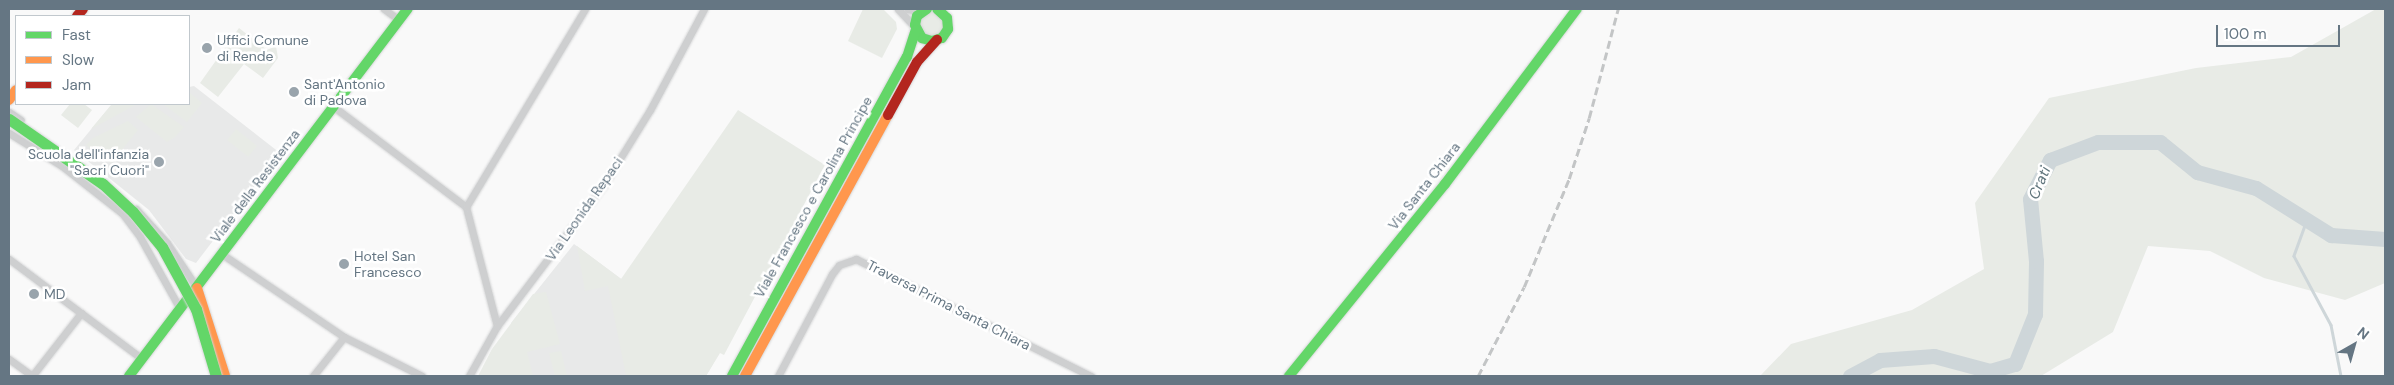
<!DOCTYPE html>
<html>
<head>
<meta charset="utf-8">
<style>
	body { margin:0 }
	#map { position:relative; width:2394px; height:385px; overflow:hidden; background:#f9f9f9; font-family:"DM Sans",sans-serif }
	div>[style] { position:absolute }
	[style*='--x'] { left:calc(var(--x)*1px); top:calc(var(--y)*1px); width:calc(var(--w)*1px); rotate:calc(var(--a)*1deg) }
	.built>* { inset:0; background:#e8e9e9 }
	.green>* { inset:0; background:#e8ebe6; transform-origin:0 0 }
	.round { border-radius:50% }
	.stream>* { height:2.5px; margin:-1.25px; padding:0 1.25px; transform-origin:1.25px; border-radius:1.25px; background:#ced6d9 }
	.river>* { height:15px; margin:-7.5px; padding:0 7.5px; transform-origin:7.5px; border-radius:7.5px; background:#ced6d9 }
	.roads { filter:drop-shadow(0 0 1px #d5d6d7) drop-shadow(0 0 1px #d5d6d7) }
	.street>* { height:7px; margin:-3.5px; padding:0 3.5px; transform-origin:3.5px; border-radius:3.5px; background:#cecfd0 }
	.fast>* { height:10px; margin:-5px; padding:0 5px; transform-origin:5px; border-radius:5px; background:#63d668 }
	.slow>* { height:10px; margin:-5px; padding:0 5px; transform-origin:5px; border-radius:5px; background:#ff974d }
	.jam>* { height:10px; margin:-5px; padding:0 5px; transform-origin:5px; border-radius:5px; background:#b3261e }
	.rail>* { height:2.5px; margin-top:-1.25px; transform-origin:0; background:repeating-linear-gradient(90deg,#c3c5c6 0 8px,transparent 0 12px) }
	.bridges { filter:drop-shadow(0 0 1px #d5d6d7) drop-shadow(0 0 1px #d5d6d7) }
	.fast-bridge>* { height:11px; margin:-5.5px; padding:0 5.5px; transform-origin:5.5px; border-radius:5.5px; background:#63d668 }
	.dots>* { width:14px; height:14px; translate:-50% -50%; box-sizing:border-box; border:2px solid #fff; border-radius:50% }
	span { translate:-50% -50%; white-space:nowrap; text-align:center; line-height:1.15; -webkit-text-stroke:5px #fff; paint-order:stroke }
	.poi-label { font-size:14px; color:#657683 }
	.left { translate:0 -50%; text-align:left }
	.right { translate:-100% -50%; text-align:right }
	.street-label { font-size:14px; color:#657683 }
	.water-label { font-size:15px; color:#60757c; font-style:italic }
	.frame { position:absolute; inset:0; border:10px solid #657683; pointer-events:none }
	.legend { position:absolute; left:15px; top:15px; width:175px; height:90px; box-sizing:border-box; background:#fff; border:1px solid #c1c8cd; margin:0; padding:6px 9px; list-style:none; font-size:15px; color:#657683 }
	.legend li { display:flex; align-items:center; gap:10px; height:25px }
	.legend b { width:25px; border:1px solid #c1c8cd }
	.north { position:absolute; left:2329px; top:320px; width:50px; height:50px; -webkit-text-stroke:4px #fff; paint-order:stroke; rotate:38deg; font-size:14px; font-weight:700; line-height:20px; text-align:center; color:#657683 }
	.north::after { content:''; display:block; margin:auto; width:18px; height:22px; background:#657683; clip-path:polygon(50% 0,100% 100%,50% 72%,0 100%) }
	.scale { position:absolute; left:2216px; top:25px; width:124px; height:22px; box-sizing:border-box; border:2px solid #657683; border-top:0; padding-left:6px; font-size:15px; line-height:18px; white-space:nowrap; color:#657683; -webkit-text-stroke:4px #fff; paint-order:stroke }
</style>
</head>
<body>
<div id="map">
	<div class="built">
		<i style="clip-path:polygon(194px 86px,280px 153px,196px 263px,186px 259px,149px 210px,74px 150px,112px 104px,189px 104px,189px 87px)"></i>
		<i style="clip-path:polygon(574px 244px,720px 352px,706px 376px,521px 376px,511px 323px)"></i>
	</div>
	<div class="green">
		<i style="clip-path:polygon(863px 9px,883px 9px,896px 22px,897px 29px,882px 58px,848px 41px)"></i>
		<i style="clip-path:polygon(2376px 9px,2385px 9px,2385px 283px,2345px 300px,2264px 278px,2210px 251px,2148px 246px,2113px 332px,2041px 376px,1760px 376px,1791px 344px,1912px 310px,1984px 269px,1975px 203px,2049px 98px,2196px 68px,2291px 57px)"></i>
		<i class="round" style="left:920px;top:12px;width:24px;height:24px"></i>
		<i style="clip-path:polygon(239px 28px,267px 50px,276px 46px,278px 58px,263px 78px,244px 64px,218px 97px,200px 83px)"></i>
		<i style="clip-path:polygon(189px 92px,202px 103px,187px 122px,163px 104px,189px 104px)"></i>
		<i style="clip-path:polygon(70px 104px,84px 104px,92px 110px,78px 128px,61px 115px)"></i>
		<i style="clip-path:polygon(112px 104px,137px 104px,91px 129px)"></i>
		<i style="clip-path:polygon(151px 104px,184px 127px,175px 137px,167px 142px,136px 117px)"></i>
		<i style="clip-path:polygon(738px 110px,825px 165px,724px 355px,720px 353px,706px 376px,626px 376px,608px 286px,585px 291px,577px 246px,621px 279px)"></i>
		<i style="clip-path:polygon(128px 121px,138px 130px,111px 163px,86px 145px,93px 138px)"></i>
		<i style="left:236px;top:129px;width:27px;height:14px;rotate:39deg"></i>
		<i style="clip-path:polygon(546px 292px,560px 344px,527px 352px,533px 376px,478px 376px,492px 349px,533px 294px)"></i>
		<i style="clip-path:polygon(561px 351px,567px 376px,555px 376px,549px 353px)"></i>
	</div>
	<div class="stream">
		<i style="--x:2307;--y:220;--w:38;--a:110"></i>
		<i style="--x:2294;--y:256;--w:78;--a:61.8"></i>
		<i style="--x:2331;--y:325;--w:52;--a:78.9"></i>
	</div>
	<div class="river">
		<i style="--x:1850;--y:376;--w:34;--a:-28"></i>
		<i style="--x:1880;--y:360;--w:54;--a:-4.2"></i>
		<i style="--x:1934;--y:356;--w:58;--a:15"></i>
		<i style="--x:1990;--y:371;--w:26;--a:-16"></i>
		<i style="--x:2015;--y:364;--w:54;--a:-68.2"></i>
		<i style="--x:2035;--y:314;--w:53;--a:-88.9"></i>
		<i style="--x:2036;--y:261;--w:62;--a:-95.5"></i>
		<i style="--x:2030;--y:199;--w:44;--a:-62.9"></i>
		<i style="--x:2050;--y:160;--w:51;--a:-20.6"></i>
		<i style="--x:2098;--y:142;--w:62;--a:0"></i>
		<i style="--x:2160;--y:142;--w:48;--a:39"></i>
		<i style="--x:2197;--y:172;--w:61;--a:15.2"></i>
		<i style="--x:2256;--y:188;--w:89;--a:32.1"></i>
		<i style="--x:2331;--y:235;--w:54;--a:4.2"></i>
	</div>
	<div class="roads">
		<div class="street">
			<i style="--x:384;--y:9;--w:19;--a:36"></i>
			<i style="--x:898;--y:9;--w:26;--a:47"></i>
			<i style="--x:908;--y:9;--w:13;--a:13"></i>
			<i style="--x:334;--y:107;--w:166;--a:37.1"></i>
			<i style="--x:466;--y:207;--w:123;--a:75.4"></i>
			<i style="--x:9;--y:112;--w:14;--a:34"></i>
			<i style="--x:9;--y:133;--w:62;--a:31.9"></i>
			<i style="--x:62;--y:166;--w:76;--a:38.1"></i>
			<i style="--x:122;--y:213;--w:30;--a:53"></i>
			<i style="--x:140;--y:237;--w:82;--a:60.9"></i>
			<i style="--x:466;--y:207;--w:231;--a:-59"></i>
			<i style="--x:136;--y:209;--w:46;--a:47.6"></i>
			<i style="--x:167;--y:243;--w:54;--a:56.3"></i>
			<i style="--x:222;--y:254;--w:148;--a:34.2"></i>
			<i style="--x:344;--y:337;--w:87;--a:26.6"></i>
			<i style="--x:9;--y:259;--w:166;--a:36.9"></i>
			<i style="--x:9;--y:359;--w:29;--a:36"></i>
			<i style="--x:32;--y:376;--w:80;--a:-52.1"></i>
			<i style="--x:313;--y:376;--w:50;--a:-51.5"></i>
			<i style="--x:469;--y:376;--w:57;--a:-60.8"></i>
			<i style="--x:497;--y:326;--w:176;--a:-52.9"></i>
			<i style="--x:603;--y:186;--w:89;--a:-58.3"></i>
			<i style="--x:650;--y:110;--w:115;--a:-61.9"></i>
			<i style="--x:778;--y:376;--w:115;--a:-62.1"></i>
			<i style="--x:832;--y:274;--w:11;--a:-52"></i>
			<i style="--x:839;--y:265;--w:18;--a:-19"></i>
			<i style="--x:856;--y:259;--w:263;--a:26.5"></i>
		</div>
		<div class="fast">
			<i style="--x:927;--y:9;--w:12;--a:145"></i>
			<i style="--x:917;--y:16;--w:9;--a:103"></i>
			<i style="--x:915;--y:25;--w:15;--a:62"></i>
			<i style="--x:922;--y:38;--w:10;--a:17"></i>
			<i style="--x:932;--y:41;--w:10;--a:-17"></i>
			<i style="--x:942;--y:38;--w:11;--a:-56"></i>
			<i style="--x:948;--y:29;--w:11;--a:-95"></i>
			<i style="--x:947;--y:18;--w:13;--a:-138"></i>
			<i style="--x:129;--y:376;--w:461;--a:-52.8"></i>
			<i style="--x:732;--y:376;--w:364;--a:-61.3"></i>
			<i style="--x:907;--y:57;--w:28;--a:-72"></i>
			<i style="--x:1289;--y:376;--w:247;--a:-50.9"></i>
			<i style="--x:1445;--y:184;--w:219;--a:-53"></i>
		</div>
		<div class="slow">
			<i style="--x:9;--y:100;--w:12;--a:-55"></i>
			<i style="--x:197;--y:288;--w:92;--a:72.3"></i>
			<i style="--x:745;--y:376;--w:298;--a:-61.3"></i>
		</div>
		<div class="jam">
			<i style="--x:77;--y:16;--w:9;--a:-49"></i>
			<i style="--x:888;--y:115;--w:60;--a:-61.3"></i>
			<i style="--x:917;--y:62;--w:30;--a:-48"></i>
		</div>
	</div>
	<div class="rail">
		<i style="--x:1478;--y:376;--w:100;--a:-62.7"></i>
		<i style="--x:1524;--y:287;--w:117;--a:-67.4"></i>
		<i style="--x:1569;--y:179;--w:64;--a:-71.8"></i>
		<i style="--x:1589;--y:118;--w:113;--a:-75.1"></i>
	</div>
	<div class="bridges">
		<div class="fast-bridge">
			<i style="--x:9;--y:119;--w:114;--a:34.7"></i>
			<i style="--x:103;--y:184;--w:41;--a:43"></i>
			<i style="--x:133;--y:212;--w:45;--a:50.4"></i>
			<i style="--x:162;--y:247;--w:71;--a:61.3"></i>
			<i style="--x:196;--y:309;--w:70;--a:73.4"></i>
		</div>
	</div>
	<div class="dots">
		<i style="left:207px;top:48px;background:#99a4ac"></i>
		<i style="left:294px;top:92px;background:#99a4ac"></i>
		<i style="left:159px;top:162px;background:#99a4ac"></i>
		<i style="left:344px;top:264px;background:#99a4ac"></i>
		<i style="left:34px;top:294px;background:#99a4ac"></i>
	</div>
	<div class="poi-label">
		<span class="left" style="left:217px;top:48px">Uffici Comune<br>di Rende</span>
		<span class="left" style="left:304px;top:92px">Sant'Antonio<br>di Padova</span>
		<span class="right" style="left:149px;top:162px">Scuola dell'infanzia<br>"Sacri Cuori"</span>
		<span class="left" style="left:354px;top:264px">Hotel San<br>Francesco</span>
		<span class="left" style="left:44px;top:294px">MD</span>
	</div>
	<div class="street-label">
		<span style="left:255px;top:186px;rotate:-53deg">Viale della Resistenza</span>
		<span style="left:1424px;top:186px;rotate:-52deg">Via Santa Chiara</span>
		<span style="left:813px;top:197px;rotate:-61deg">Viale Francesco e Carolina Principe</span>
		<span style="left:584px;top:209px;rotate:-55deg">Via Leonida Repaci</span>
		<span style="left:949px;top:305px;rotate:27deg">Traversa Prima Santa Chiara</span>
	</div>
	<div class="water-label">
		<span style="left:2040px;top:183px;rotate:-67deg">Crati</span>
	</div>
	<div class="frame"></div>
	<ul class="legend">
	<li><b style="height:6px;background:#63d668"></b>Fast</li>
	<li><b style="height:6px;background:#ff974d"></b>Slow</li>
	<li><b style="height:6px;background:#b3261e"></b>Jam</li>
	</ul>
	<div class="north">N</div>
	<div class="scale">100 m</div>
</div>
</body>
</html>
